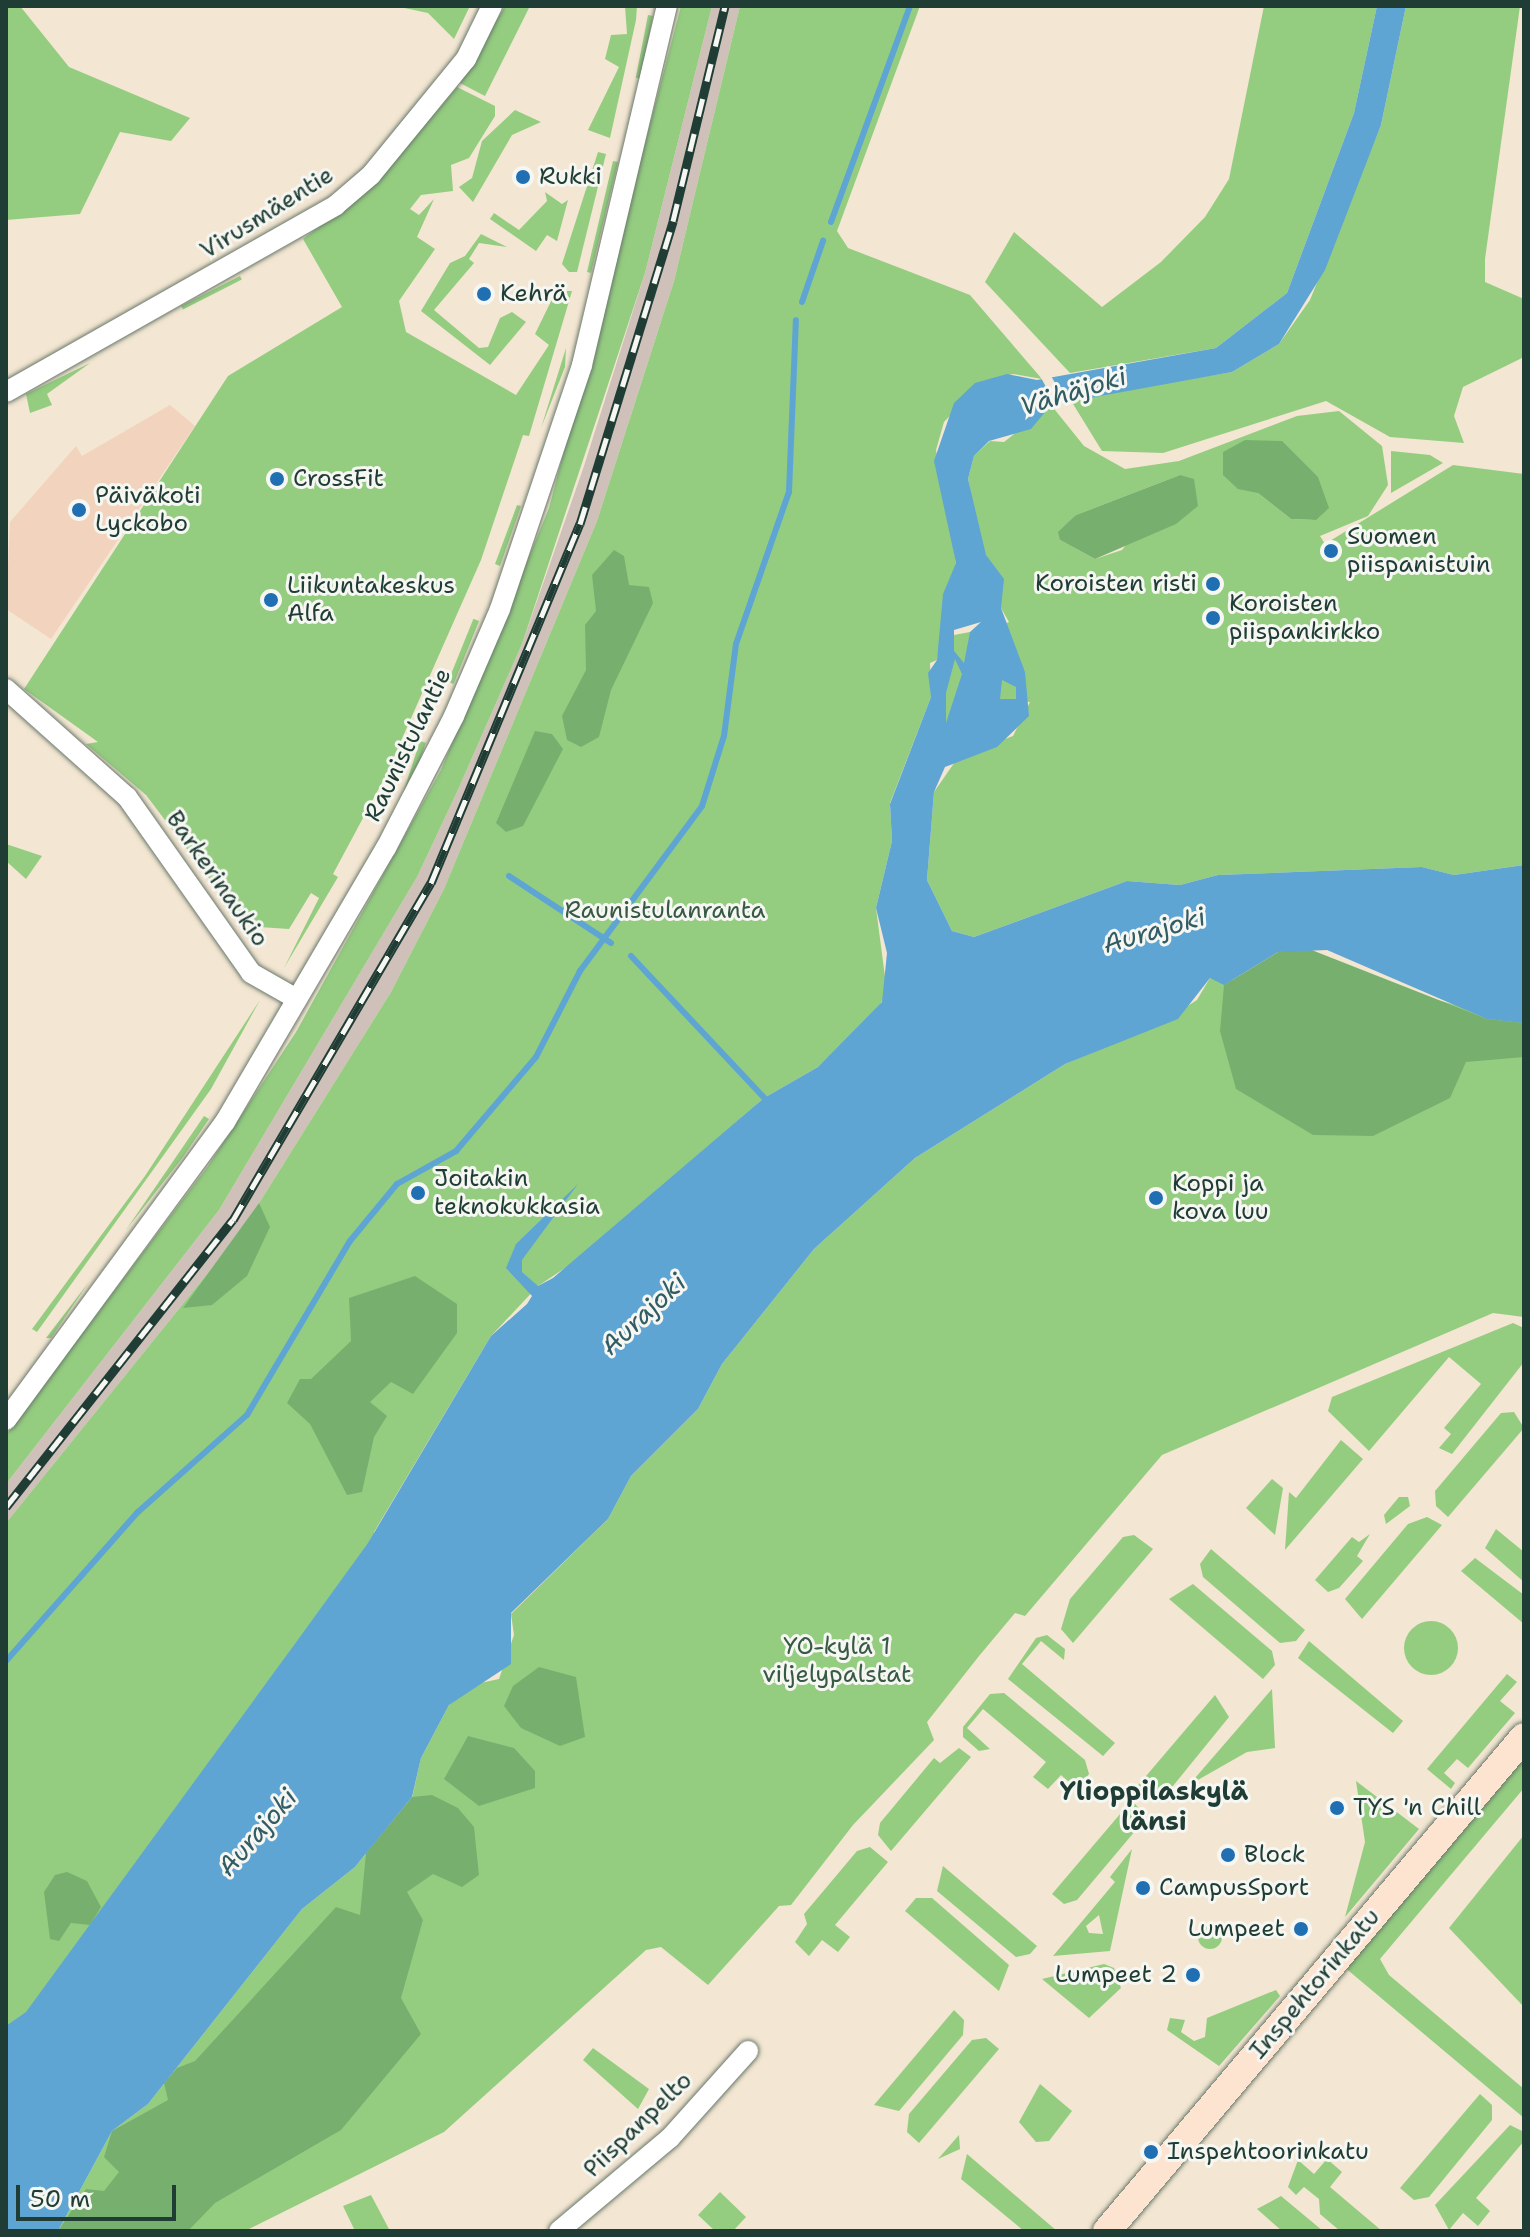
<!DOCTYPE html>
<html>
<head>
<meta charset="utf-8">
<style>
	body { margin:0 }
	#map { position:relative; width:1530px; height:2237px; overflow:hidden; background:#f3e6d2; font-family:"Shantell Sans",sans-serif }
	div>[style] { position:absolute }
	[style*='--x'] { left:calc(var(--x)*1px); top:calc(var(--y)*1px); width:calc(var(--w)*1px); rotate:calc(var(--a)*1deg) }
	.built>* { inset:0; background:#f2d4be }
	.industrial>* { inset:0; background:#cfc0ba }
	.green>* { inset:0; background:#94cd80; transform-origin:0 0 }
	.round { border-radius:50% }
	.forest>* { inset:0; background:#77b06e }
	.water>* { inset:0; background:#5ea5d4 }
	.pier>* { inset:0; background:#f3e6d2 }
	.stream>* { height:6px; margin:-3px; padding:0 3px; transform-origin:3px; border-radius:3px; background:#5ea5d4 }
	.roads { filter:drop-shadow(0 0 2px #69786b) drop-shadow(0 0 2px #69786b) }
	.street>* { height:20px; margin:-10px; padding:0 10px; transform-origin:10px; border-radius:10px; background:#fff }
	.secondary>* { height:28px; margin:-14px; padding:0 14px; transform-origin:14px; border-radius:14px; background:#fde4d0 }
	.rail>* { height:9px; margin-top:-4.5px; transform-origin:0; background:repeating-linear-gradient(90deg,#f6f6f2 0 18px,#1f3d34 0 36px); box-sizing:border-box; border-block:2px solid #1f3d34 }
	.dots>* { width:22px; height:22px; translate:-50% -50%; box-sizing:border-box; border:4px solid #f6f6f2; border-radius:50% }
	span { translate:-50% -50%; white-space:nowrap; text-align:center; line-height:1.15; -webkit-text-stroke:6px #f6f6f2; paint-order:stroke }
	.poi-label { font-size:24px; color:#1f3d34 }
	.left { translate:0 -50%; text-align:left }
	.right { translate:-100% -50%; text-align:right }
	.street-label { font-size:24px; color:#1f3d34 }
	.park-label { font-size:24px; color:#365a43 }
	.water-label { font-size:26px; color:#325c64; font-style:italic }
	.neighbourhood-label { font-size:26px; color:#1f3d34; font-weight:700 }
	.frame { position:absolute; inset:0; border:8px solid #1f3d34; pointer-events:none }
	.scale { position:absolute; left:16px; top:2185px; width:160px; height:36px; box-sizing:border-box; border:4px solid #1f3d34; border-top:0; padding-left:10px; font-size:24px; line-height:28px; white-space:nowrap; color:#1f3d34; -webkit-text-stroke:6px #f6f6f2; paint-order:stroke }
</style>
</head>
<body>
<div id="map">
	<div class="built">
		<i style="clip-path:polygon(170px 405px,195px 426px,51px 639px,6px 609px,10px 522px,76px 446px,82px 456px)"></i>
	</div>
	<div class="industrial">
		<i style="clip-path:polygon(712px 6px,740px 6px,674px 281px,597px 521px,444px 889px,391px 992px,241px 1232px,6px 1523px,6px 1484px,219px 1210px,417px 877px,457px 792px,522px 644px,584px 466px,645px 273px)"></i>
	</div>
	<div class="green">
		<i style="clip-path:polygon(6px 6px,20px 6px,69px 67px,190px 118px,171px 141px,120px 132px,80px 214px,6px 220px)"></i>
		<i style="clip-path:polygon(395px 6px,470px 6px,454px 39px,428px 13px)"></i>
		<i style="clip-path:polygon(505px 6px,530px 6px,485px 96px,460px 83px)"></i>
		<i style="clip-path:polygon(625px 6px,637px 6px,636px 20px,610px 138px,588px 130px,619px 67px,605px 59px,611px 35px,627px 34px)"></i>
		<i style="clip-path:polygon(681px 6px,712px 6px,645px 273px,522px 644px,457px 792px,417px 877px,219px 1210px,6px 1484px,6px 1435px,208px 1166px,296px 1032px,441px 770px,549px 508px)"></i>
		<i style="clip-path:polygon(740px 6px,920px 6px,837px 231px,848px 248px,970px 295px,1042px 379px,1013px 374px,982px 382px,944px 422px,936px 450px,956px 563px,937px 660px,930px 663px,931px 697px,890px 803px,892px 841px,876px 908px,887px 992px,876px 1012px,818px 1067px,764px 1098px,580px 1258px,538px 1286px,491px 1336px,374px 1532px,379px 1552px,6px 2082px,6px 1523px,241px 1232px,391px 992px,444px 889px,597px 521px,674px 281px)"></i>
		<i style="clip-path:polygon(1264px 6px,1377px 6px,1354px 113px,1287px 293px,1216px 348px,1070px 373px,985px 282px,1014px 232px,1102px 307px,1161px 262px,1205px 217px,1229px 179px)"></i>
		<i style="clip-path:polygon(1406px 6px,1520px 6px,1485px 259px,1485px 282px,1524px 299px,1524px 357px,1463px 387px,1454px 416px,1464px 443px,1390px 437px,1326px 401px,1163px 453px,1102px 451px,1070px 399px,1232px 372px,1279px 344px,1310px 300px,1381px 125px)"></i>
		<i style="left:648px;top:15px;width:5px;height:64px;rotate:11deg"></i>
		<i style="clip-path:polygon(457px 87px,495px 106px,495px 116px,469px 158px,451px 165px,453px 191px,421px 195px,410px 209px,419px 215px,434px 199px,417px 237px,435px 249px,399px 301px,406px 332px,516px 395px,549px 345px,535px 334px,556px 291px,572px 291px,529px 436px,523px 435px,481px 560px,385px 777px,333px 874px,338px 877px,284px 968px,319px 898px,311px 893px,289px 929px,259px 927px,227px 902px,146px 795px,86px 744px,98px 742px,24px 689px,228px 376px,342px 307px,303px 239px,377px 182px)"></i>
		<i style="clip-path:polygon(515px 110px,541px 122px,512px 135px,473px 202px,459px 187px,472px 178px,482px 141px)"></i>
		<i style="clip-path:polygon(598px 152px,606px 154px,577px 272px,569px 272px,562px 264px)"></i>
		<i style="clip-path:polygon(613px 161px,618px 162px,591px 273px,587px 272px)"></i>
		<i style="clip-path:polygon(545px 192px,562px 204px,568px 200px,557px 241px,547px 235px,536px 251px,490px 219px,494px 213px,519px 230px,547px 201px)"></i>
		<i style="clip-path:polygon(481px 234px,507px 247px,479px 243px,469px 259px,474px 263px,434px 310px,479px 348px,488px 347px,500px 318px,512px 312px,526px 322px,490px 365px,421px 311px,450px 263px,465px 256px)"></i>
		<i style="left:240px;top:276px;width:4px;height:66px;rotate:63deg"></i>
		<i style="clip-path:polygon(566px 348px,565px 367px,541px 428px)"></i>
		<i style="clip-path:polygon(90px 363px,47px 394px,52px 405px,30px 413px,26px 394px)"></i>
		<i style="clip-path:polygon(evenodd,1051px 405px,1084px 446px,1125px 469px,1179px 461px,1297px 416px,1339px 411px,1382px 446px,1388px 485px,1368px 516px,1320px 536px,1325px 544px,1453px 465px,1524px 474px,1524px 865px,1454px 875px,1422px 867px,1218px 875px,1180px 885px,1127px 881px,974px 937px,952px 931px,927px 880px,934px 792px,959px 756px,1013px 736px,1030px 702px,999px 699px,959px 724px,941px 725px,954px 635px,970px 632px,970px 638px,1009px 622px,1001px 608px,994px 612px,968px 479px,974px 456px,990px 441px,1004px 442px,1051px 405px,1180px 475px,1122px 550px,1095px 559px,1060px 540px,1076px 515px,1180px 475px,1051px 405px,1258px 493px,1316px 520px,1291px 519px,1258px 493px)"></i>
		<i style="clip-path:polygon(1391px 451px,1430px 455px,1443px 463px,1391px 493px)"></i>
		<i style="clip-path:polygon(517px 505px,521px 506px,500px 566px,495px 564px)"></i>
		<i style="left:479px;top:621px;width:68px;height:6px;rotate:112deg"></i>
		<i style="left:420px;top:741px;width:6px;height:55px;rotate:18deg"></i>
		<i style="clip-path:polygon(6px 844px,42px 856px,26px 879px,6px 861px)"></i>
		<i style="clip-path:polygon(1210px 978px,1437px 1000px,1524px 1023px,1524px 1317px,1493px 1313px,1162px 1455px,1025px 1616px,1015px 1613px,979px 1656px,927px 1722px,934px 1740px,853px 1825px,791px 1905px,779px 1906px,708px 1985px,661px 1947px,646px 1950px,444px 2132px,245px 2231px,58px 2231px,112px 2131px,148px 2104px,302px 1909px,355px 1867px,412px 1798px,421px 1758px,449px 1705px,471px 1685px,499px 1679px,514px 1635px,511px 1614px,608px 1519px,631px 1476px,698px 1409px,722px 1364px,814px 1249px,915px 1158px,1065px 1064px,1156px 1026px,1197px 1000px)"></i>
		<i style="clip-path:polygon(260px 1000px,211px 1089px,37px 1332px,32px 1329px,145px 1176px)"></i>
		<i style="clip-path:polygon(204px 1116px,209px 1119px,183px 1157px,126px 1230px)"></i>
		<i style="clip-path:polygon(89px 1282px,51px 1338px,46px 1338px)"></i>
		<i style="clip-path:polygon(1513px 1323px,1524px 1328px,1524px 1362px,1452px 1454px,1439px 1448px,1451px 1434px,1444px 1428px,1481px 1384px,1449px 1357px,1369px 1451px,1328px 1411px,1332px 1397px)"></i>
		<i style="clip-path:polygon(1514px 1412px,1524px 1428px,1448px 1517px,1436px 1506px,1435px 1491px,1501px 1413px)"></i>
		<i style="clip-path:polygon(1341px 1440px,1363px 1459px,1285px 1550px,1289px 1492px,1296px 1498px)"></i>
		<i style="clip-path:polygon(1272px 1479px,1283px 1488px,1275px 1535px,1246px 1508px)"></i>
		<i style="clip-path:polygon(1399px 1497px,1408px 1497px,1410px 1506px,1386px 1524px,1384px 1515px)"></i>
		<i style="clip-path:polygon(1427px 1517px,1442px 1525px,1362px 1619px,1345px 1599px,1408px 1524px)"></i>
		<i style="clip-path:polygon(1496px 1529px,1524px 1552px,1524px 1582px,1485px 1548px)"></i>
		<i style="clip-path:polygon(1370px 1534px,1357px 1556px,1363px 1561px,1339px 1588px,1328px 1592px,1315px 1580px,1352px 1537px,1359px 1542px)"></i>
		<i style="clip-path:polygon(1134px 1535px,1153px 1549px,1073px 1643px,1061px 1629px,1070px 1599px,1123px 1537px)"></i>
		<i style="clip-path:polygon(1211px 1549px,1305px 1630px,1296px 1641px,1280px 1643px,1203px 1577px,1200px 1564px)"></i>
		<i style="clip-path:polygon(1475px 1558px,1524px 1595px,1524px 1624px,1461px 1571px)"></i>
		<i style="clip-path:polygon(1193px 1584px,1272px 1651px,1275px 1665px,1263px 1679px,1169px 1599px)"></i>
		<i class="round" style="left:1404px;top:1621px;width:54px;height:54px"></i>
		<i style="clip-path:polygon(1047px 1635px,1065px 1649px,1064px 1660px,1041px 1641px,1022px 1664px,1115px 1743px,1103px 1756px,1008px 1679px,1036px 1638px)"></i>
		<i style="clip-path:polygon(1309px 1641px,1403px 1721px,1393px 1733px,1298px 1658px)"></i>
		<i style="clip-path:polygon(1507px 1674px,1517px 1682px,1500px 1701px,1515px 1713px,1468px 1768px,1457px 1759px,1444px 1773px,1455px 1783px,1451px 1789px,1427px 1769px)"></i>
		<i style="clip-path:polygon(1272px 1689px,1275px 1748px,1247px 1752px,1189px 1785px)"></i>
		<i style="clip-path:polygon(1004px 1693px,1085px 1760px,1089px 1774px,1077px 1789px,1061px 1775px,1048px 1789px,1033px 1777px,1046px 1762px,983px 1709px,967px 1728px,990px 1749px,979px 1751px,963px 1737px,963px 1727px,990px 1694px)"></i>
		<i style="clip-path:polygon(1215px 1695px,1229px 1717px,1164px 1797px,1149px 1800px,1135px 1789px)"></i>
		<i style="clip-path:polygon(959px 1748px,971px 1757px,891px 1851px,878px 1835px,880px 1823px,934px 1758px,940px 1763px)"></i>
		<i style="clip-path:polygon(1524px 1753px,1524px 1788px,1380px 1959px,1389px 1975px,1524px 2089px,1524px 2118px,1343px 1966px)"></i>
		<i style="clip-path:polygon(1356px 1781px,1419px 1829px,1345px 1917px,1365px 1842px)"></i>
		<i style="clip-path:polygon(1132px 1800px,1144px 1815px,1141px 1824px,1077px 1900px,1064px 1904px,1052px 1894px)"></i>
		<i style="clip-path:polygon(1524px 1835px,1524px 2007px,1449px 1928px)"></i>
		<i style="clip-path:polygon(870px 1847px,888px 1862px,835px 1925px,850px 1937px,838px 1952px,822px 1940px,809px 1956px,795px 1942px,807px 1924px,804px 1914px,857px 1851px)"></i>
		<i style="clip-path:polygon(evenodd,1132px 1849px,1110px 1951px,1053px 1956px,1115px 1882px,1110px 1877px,1132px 1849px,1099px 1915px,1103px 1934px,1089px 1933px,1086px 1926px,1099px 1915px)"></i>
		<i style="clip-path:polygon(943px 1866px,1037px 1946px,1030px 1954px,1016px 1957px,937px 1891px)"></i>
		<i style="clip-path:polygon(916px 1898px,932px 1898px,1009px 1965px,999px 1991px,905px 1911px)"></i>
		<i class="round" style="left:1198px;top:1925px;width:24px;height:24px"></i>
		<i style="clip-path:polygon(1104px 1964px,1114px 1968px,1121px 1988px,1089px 2018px,1042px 1979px)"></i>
		<i style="clip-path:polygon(1276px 1990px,1280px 1996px,1219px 2066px,1167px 2030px,1170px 2018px,1185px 2020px,1181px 2032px,1194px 2041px,1205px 2037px,1207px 2018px)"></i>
		<i style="clip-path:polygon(954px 2010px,964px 2020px,963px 2035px,899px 2111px,874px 2105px)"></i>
		<i style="clip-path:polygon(986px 2038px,999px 2049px,919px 2143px,907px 2132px,909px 2114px,972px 2040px)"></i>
		<i style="clip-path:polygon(593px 2048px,649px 2089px,638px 2109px,583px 2060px)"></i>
		<i style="clip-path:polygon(1040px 2084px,1072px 2111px,1049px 2141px,1036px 2142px,1019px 2122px)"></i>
		<i style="clip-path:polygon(1480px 2094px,1492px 2105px,1492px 2120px,1429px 2197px,1414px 2200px,1400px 2188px)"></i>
		<i style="clip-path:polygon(1510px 2125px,1524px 2132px,1524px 2141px,1476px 2198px,1490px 2211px,1478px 2226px,1463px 2213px,1449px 2230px,1435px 2205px)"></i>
		<i style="clip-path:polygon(959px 2135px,960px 2149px,938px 2159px)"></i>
		<i style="clip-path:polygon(967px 2154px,1057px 2231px,1024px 2231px,961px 2179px)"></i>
		<i style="clip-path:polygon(1327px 2159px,1342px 2172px,1330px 2187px,1382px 2231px,1340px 2231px,1320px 2214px,1319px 2199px,1304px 2187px,1296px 2195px,1288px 2187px,1298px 2160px,1314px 2174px)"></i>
		<i style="clip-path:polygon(720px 2192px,746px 2217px,733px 2231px,715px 2231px,698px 2215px)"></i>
		<i style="clip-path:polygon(371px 2195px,390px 2231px,355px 2231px,343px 2206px)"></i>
		<i style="clip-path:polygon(1281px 2196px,1323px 2231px,1282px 2231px,1257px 2209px)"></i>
	</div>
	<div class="forest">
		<i style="clip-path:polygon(1245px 440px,1282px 441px,1318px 477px,1329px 508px,1316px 520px,1291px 519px,1258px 493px,1238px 489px,1223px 475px,1223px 452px)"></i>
		<i style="clip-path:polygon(1180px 475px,1194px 479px,1198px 506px,1176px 524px,1095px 559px,1060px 540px,1058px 532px,1076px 515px)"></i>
		<i style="clip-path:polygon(614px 550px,624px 556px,629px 585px,649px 587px,653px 603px,611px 690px,599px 737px,581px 747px,567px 740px,562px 716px,586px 670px,585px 625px,596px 611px,592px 575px)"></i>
		<i style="clip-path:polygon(535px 731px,552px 734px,563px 749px,523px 826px,506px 832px,496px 823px)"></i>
		<i style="clip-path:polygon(1304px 947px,1487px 1019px,1524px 1023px,1524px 1057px,1466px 1062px,1450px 1098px,1373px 1136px,1313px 1135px,1236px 1089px,1220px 1031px,1224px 985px,1278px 952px)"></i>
		<i style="clip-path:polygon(259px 1203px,270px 1227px,247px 1276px,212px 1305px,183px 1308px)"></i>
		<i style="clip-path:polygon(415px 1276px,457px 1304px,457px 1333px,413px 1394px,391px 1382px,370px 1402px,387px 1416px,374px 1437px,362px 1492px,347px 1495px,310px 1424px,287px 1403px,300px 1379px,311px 1379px,351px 1341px,349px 1298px)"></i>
		<i style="clip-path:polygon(539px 1667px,576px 1677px,585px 1737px,560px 1746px,521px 1728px,504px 1706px,513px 1686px)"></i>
		<i style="clip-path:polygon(468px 1736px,514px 1748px,535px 1771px,535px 1788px,479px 1806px,444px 1779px)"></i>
		<i style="clip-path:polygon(432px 1795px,458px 1808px,474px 1827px,479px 1875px,462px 1887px,433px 1874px,407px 1892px,423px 1920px,401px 1998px,421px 2034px,341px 2130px,215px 2203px,188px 2231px,58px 2231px,86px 2189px,104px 2191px,119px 2172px,104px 2157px,112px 2131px,168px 2100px,164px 2083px,177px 2068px,195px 2061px,336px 1907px,360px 1915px,366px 1853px,412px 1797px)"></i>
		<i style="clip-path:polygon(67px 1872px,87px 1881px,101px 1907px,90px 1925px,71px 1923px,59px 1941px,50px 1939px,44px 1892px,55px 1875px)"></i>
	</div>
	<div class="water">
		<i style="clip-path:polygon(evenodd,1377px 6px,1406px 6px,1381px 125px,1325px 270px,1279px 344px,1232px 372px,1051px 405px,1031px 429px,989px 441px,974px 456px,968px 479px,986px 555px,1004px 579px,1001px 608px,1025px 672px,1029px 716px,997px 747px,945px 767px,934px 792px,927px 880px,952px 931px,974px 937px,1127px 881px,1180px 885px,1218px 875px,1422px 867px,1454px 875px,1524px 865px,1524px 1023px,1487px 1019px,1327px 950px,1278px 952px,1224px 985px,1210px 978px,1178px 1019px,1065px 1064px,915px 1158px,814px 1249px,722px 1364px,698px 1409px,631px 1476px,608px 1519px,511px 1613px,511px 1664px,449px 1705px,421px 1758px,412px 1797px,355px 1867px,302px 1909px,148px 2104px,112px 2131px,58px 2231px,6px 2231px,6px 2026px,26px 2012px,297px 1641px,368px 1543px,491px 1336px,527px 1304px,532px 1296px,506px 1268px,516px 1244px,578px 1184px,522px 1260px,522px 1272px,538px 1286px,553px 1278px,764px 1098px,818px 1067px,882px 1002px,887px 953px,876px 908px,892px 841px,890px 804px,931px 697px,928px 673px,937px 660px,943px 594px,956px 563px,934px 461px,954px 403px,975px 383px,1007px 374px,1037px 380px,1216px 348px,1287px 293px,1354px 113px,1377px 6px,981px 622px,970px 632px,964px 663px,954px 651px,954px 630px,981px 622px,1377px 6px,955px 659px,962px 674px,946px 723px,946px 693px,955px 659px,1377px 6px,1002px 680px,1016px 687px,1016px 699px,1000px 699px,1002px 680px)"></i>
	</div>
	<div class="pier">
		<i style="clip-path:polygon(1050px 374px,1067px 404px,1057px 407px,1040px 376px)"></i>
	</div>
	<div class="stream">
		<i style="--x:831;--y:222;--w:230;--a:-69.9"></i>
		<i style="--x:802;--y:302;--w:65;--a:-71"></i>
		<i style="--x:509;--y:876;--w:122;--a:33.3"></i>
		<i style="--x:631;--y:956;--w:200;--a:46.8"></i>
		<i style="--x:6;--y:1661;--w:199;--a:-48.5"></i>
		<i style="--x:138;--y:1512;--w:146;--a:-41.7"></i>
		<i style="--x:247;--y:1415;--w:202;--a:-59.4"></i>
		<i style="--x:350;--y:1241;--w:74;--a:-50.5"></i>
		<i style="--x:397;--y:1184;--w:68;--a:-29.2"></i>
		<i style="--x:456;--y:1151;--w:123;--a:-49.6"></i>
		<i style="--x:536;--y:1057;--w:97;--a:-62.9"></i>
		<i style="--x:580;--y:971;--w:205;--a:-53.5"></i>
		<i style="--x:702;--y:806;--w:73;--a:-72.6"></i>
		<i style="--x:724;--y:736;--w:93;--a:-82.6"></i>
		<i style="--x:736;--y:644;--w:161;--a:-70.8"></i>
		<i style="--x:789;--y:492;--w:172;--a:-87.7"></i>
	</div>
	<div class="roads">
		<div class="street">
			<i style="--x:6;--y:392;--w:379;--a:-29.5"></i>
			<i style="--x:336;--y:205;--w:46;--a:-40.6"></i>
			<i style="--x:371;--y:175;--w:150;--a:-50.7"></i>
			<i style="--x:466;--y:59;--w:59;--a:-63.9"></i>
			<i style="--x:6;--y:689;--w:162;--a:41.8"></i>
			<i style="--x:127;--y:797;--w:215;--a:54.8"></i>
			<i style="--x:251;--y:973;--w:51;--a:29.6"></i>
			<i style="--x:6;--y:1420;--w:370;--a:-53.7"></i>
			<i style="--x:225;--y:1122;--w:318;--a:-59.6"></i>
			<i style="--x:386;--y:848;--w:148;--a:-62.7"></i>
			<i style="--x:454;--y:716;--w:116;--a:-66.7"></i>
			<i style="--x:500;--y:609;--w:257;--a:-71.4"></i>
			<i style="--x:582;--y:365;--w:369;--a:-76.7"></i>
			<i style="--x:559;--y:2231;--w:145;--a:-40"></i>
			<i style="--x:670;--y:2138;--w:117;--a:-48.1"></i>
		</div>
		<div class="secondary">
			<i style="--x:1107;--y:2231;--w:646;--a:-49.83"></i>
		</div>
	</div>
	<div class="rail">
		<i style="--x:6;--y:1507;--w:366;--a:-51.7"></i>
		<i style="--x:233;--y:1220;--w:391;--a:-59.6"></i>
		<i style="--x:431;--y:883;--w:389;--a:-67.5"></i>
		<i style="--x:580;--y:524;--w:317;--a:-72.9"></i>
		<i style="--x:673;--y:221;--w:221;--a:-76.4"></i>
	</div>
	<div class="dots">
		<i style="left:523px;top:177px;background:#1f6fb2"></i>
		<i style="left:484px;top:294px;background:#1f6fb2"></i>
		<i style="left:277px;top:479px;background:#1f6fb2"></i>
		<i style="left:79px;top:510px;background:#1f6fb2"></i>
		<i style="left:1331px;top:551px;background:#1f6fb2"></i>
		<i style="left:1213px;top:584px;background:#1f6fb2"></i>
		<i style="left:271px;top:600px;background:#1f6fb2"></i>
		<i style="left:1213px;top:618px;background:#1f6fb2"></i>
		<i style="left:418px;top:1193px;background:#1f6fb2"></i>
		<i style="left:1156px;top:1198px;background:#1f6fb2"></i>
		<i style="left:1337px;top:1808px;background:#1f6fb2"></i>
		<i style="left:1228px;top:1855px;background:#1f6fb2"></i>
		<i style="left:1143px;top:1888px;background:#1f6fb2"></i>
		<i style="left:1301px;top:1929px;background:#1f6fb2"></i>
		<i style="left:1193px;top:1975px;background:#1f6fb2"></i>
		<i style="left:1151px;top:2152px;background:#1f6fb2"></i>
	</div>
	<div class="poi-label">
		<span class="left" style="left:539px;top:177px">Rukki</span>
		<span class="left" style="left:500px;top:294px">Kehrä</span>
		<span class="left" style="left:293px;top:479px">CrossFit</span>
		<span class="left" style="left:95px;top:510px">Päiväkoti<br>Lyckobo</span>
		<span class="left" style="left:1347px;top:551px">Suomen<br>piispanistuin</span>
		<span class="right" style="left:1197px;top:584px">Koroisten risti</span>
		<span class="left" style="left:287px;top:600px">Liikuntakeskus<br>Alfa</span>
		<span class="left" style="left:1229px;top:618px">Koroisten<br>piispankirkko</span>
		<span class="left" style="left:434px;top:1193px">Joitakin<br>teknokukkasia</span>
		<span class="left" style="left:1172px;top:1198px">Koppi ja<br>kova luu</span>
		<span class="left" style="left:1353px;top:1808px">TYS 'n Chill</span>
		<span class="left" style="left:1244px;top:1855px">Block</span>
		<span class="left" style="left:1159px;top:1888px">CampusSport</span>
		<span class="right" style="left:1285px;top:1929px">Lumpeet</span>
		<span class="right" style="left:1177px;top:1975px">Lumpeet 2</span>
		<span class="left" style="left:1167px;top:2152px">Inspehtoorinkatu</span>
	</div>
	<div class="street-label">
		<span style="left:267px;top:213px;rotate:-32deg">Virusmäentie</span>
		<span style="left:408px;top:745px;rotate:-64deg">Raunistulantie</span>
		<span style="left:217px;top:879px;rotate:55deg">Barkerinaukio</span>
		<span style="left:1315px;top:1984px;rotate:-50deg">Inspehtorinkatu</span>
		<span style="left:638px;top:2125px;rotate:-44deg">Piispanpelto</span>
	</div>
	<div class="park-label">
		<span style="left:665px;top:911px">Raunistulanranta</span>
		<span style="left:837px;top:1661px">YO-kylä 1<br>viljelypalstat</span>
	</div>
	<div class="water-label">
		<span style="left:1073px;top:391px;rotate:-17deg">Vähäjoki</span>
		<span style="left:1154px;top:930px;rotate:-16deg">Aurajoki</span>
		<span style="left:643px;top:1314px;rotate:-43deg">Aurajoki</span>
		<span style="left:257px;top:1832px;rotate:-49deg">Aurajoki</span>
	</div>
	<div class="neighbourhood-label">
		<span style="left:1154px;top:1806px">Ylioppilaskylä<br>länsi</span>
	</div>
	<div class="frame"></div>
	<div class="scale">50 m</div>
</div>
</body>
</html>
